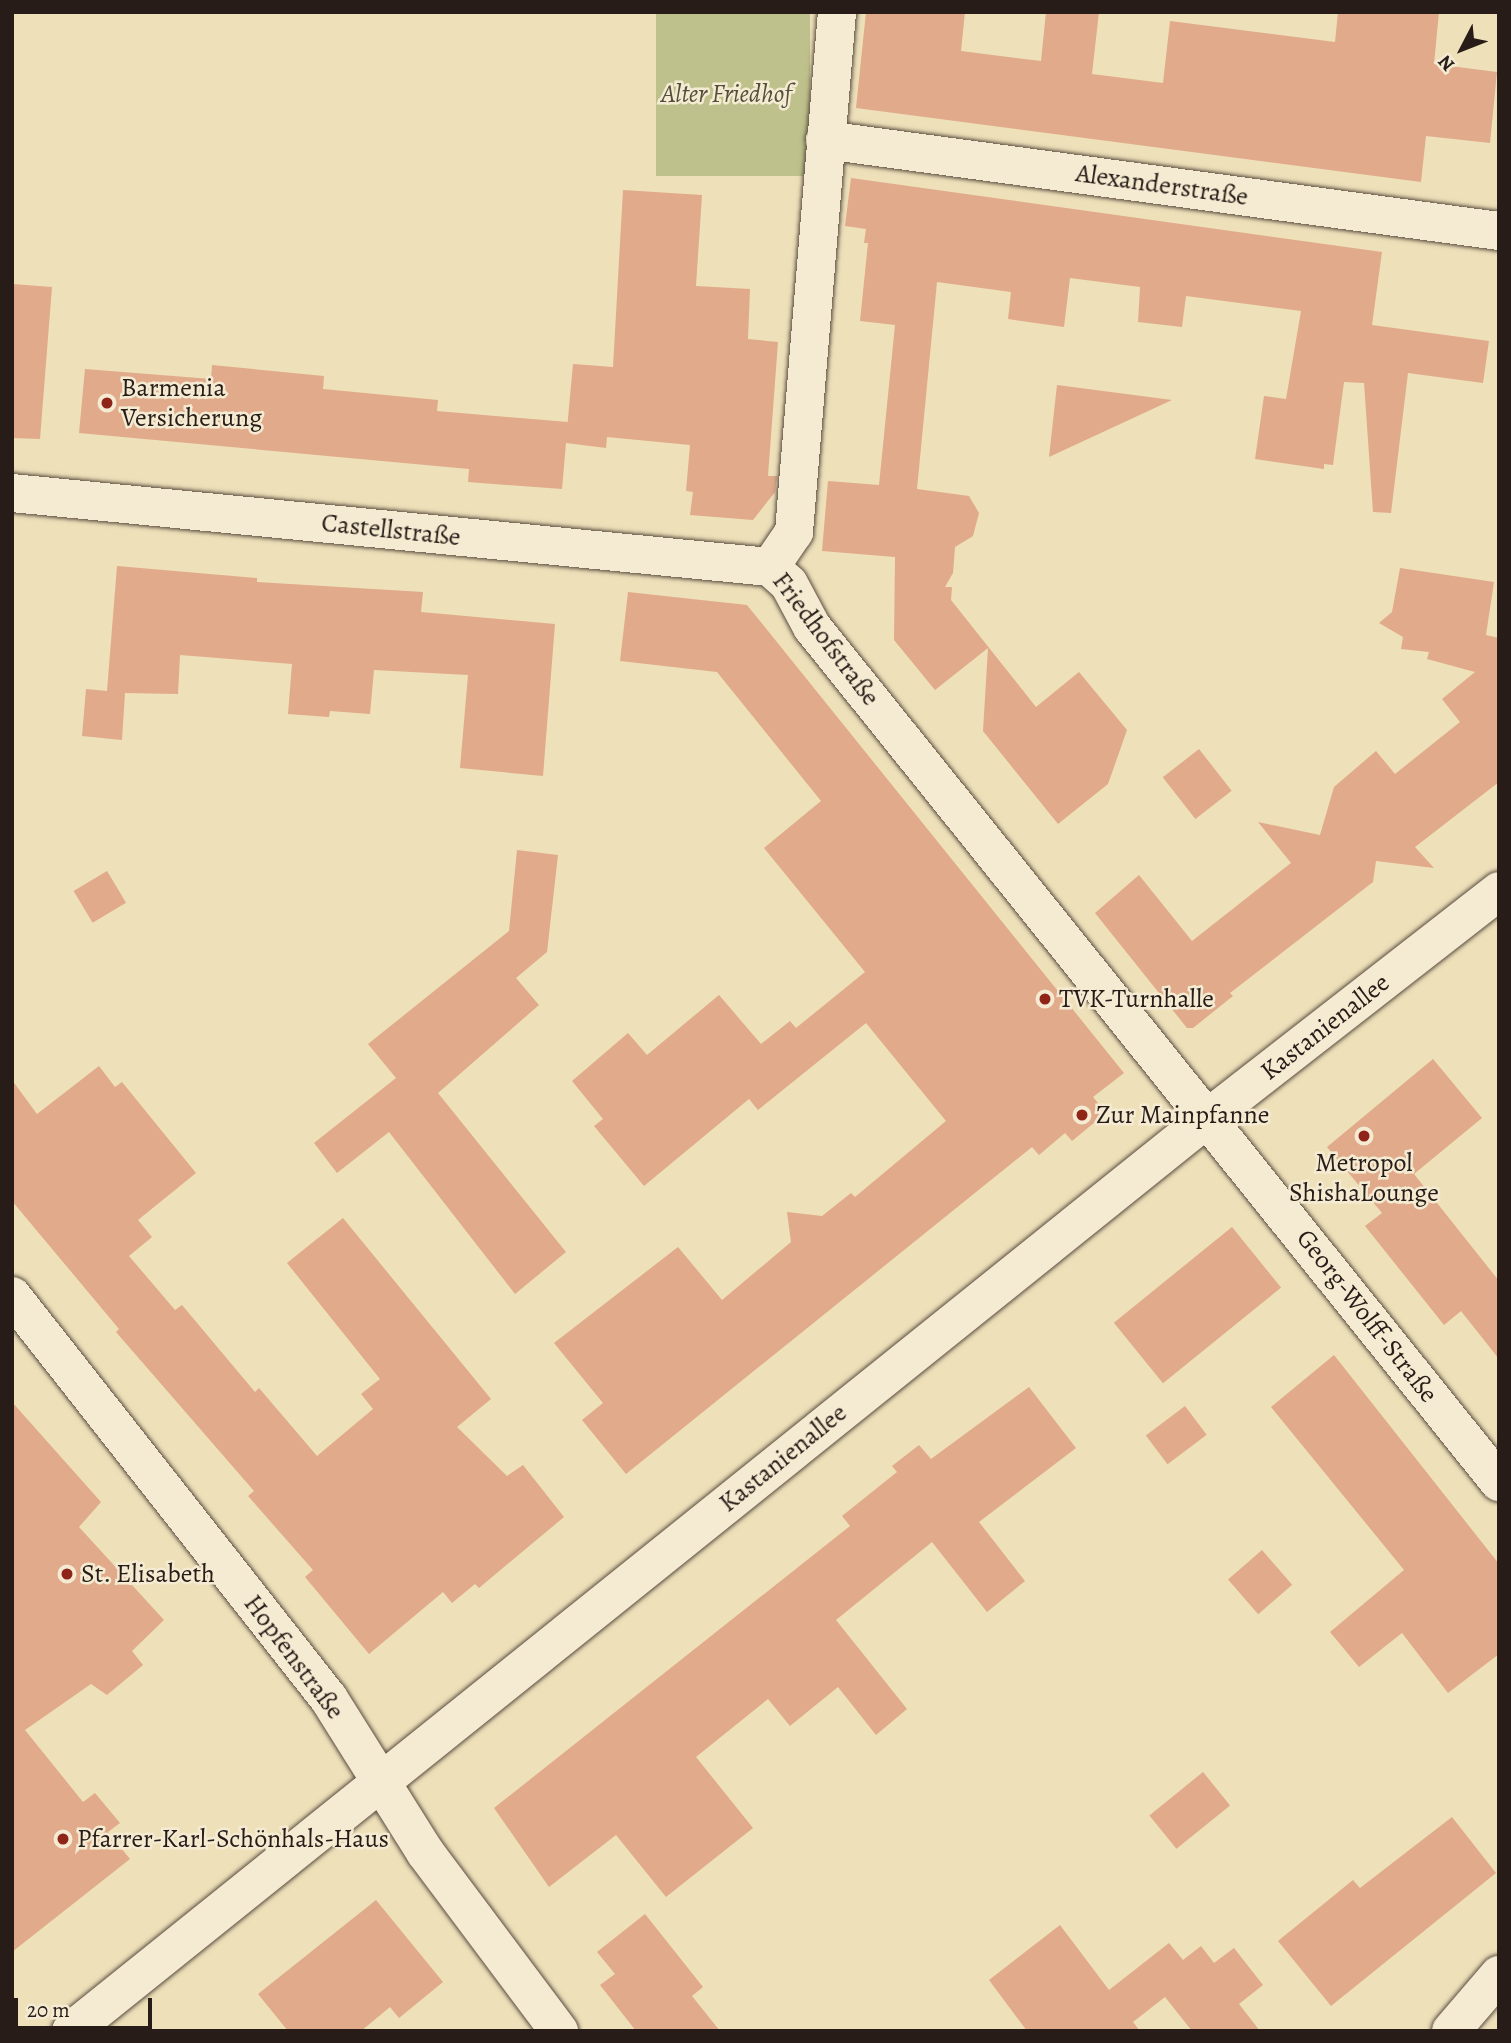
<!DOCTYPE html>
<html>
<head>
<meta charset="utf-8">
<style>
	body { margin:0 }
	#map { position:relative; width:1511px; height:2043px; overflow:hidden; background:#eee0b9; font-family:Alegreya,serif }
	div>[style] { position:absolute }
	[style*='--x'] { left:calc(var(--x)*1px); top:calc(var(--y)*1px); width:calc(var(--w)*1px); rotate:calc(var(--a)*1deg) }
	.green>* { inset:0; background:#bec18b; transform-origin:0 0 }
	.building>* { inset:0; background:#e0aa8b; transform-origin:0 0 }
	.roads { filter:drop-shadow(0 0 2px #594d40) drop-shadow(0 0 2px #594d40) }
	.minor>* { height:38px; margin:-19px; padding:0 19px; transform-origin:19px; border-radius:19px; background:#f4ebd2 }
	.dots>* { width:19px; height:19px; translate:-50% -50%; box-sizing:border-box; border:4px solid #f4ebd2; border-radius:50% }
	span { translate:-50% -50%; white-space:nowrap; text-align:center; line-height:1.15; -webkit-text-stroke:5px #f4ebd2; paint-order:stroke }
	.park-label { font-size:26px; color:#544e3a; font-style:italic }
	.street-label { font-size:26px; color:#271c17 }
	.poi-label { font-size:26px; color:#271c17 }
	.left { translate:0 -50%; text-align:left }
	.frame { position:absolute; inset:0; border:14px solid #271c17; pointer-events:none }
	.north { position:absolute; left:1427px; top:14px; width:70px; height:70px; -webkit-text-stroke:5px #f4ebd2; paint-order:stroke; rotate:228deg; font-size:19px; font-weight:700; line-height:28px; text-align:center; color:#271c17 }
	.north::after { content:''; display:block; margin:auto; width:24px; height:32px; background:#271c17; clip-path:polygon(50% 0,100% 100%,50% 72%,0 100%) }
	.scale { position:absolute; left:14px; top:1998px; width:138px; height:32px; box-sizing:border-box; border:4px solid #271c17; border-top:0; padding-left:9px; font-size:21px; line-height:24px; white-space:nowrap; color:#271c17; -webkit-text-stroke:5px #f4ebd2; paint-order:stroke }
</style>
</head>
<body>
<div id="map">
	<div class="green">
		<i style="left:656px;top:12px;width:154px;height:164px"></i>
	</div>
	<div class="building">
		<i style="clip-path:polygon(866px 12px,965px 12px,961px 51px,1041px 61px,1046px 12px,1099px 12px,1092px 74px,1163px 83px,1170px 21px,1335px 42px,1338px 12px,1439px 12px,1434px 64px,1497px 72px,1490px 143px,1426px 136px,1421px 182px,856px 108px)"></i>
		<i style="clip-path:polygon(851px 178px,1382px 252px,1372px 325px,1489px 341px,1483px 383px,1408px 373px,1391px 513px,1373px 512px,1364px 383px,1344px 382px,1333px 465px,1324px 464px,1324px 469px,1255px 459px,1264px 396px,1286px 399px,1301px 311px,1186px 296px,1182px 327px,1138px 322px,1140px 287px,1070px 278px,1064px 327px,1008px 319px,1011px 292px,937px 282px,917px 489px,969px 496px,979px 513px,973px 536px,955px 547px,953px 573px,945px 587px,952px 587px,951px 600px,1036px 707px,1079px 672px,1127px 730px,1108px 784px,1058px 824px,983px 731px,988px 648px,935px 690px,894px 640px,895px 557px,822px 551px,828px 481px,879px 485px,895px 325px,860px 321px,868px 243px,864px 243px,866px 229px,845px 226px)"></i>
		<i style="clip-path:polygon(623px 190px,702px 195px,696px 286px,750px 289px,748px 339px,778px 342px,768px 476px,777px 476px,775px 492px,753px 520px,690px 515px,693px 492px,686px 491px,690px 445px,607px 437px,606px 448px,566px 443px,562px 489px,468px 482px,469px 469px,79px 433px,85px 369px,211px 379px,212px 365px,324px 376px,323px 389px,438px 400px,437px 411px,568px 422px,566px 440px,573px 364px,613px 367px)"></i>
		<i style="clip-path:polygon(12px 284px,52px 287px,40px 439px,12px 438px)"></i>
		<i style="clip-path:polygon(1057px 385px,1172px 400px,1049px 457px)"></i>
		<i style="clip-path:polygon(117px 566px,257px 578px,257px 582px,423px 592px,421px 612px,555px 624px,543px 776px,460px 768px,468px 675px,374px 670px,370px 714px,330px 711px,329px 717px,288px 714px,292px 664px,180px 655px,178px 694px,125px 693px,122px 740px,82px 736px,86px 689px,107px 691px)"></i>
		<i style="clip-path:polygon(1400px 568px,1494px 582px,1486px 635px,1499px 638px,1499px 782px,1415px 847px,1434px 868px,1376px 861px,1373px 882px,1230px 993px,1233px 996px,1193px 1028px,1187px 1028px,1095px 913px,1139px 875px,1192px 941px,1291px 863px,1258px 822px,1320px 835px,1334px 787px,1376px 751px,1395px 774px,1460px 722px,1442px 699px,1475px 672px,1427px 659px,1429px 652px,1401px 649px,1403px 637px,1379px 623px,1392px 612px)"></i>
		<i style="clip-path:polygon(628px 592px,747px 605px,1124px 1073px,1093px 1097px,1106px 1113px,1072px 1141px,1065px 1133px,1039px 1155px,1032px 1147px,626px 1474px,582px 1420px,603px 1403px,554px 1343px,678px 1247px,722px 1300px,791px 1242px,787px 1212px,822px 1216px,851px 1193px,855px 1197px,946px 1121px,866px 1023px,758px 1110px,749px 1099px,644px 1186px,594px 1126px,603px 1119px,572px 1081px,628px 1033px,647px 1055px,719px 995px,761px 1044px,790px 1021px,796px 1028px,865px 972px,764px 848px,821px 801px,717px 672px,620px 661px)"></i>
		<i style="left:1199px;top:749px;width:53px;height:46px;rotate:52deg"></i>
		<i style="clip-path:polygon(517px 850px,558px 855px,547px 952px,516px 978px,539px 1005px,438px 1093px,566px 1252px,515px 1294px,389px 1132px,337px 1173px,314px 1143px,396px 1078px,368px 1044px,509px 931px)"></i>
		<i style="left:107px;top:871px;width:37px;height:39px;rotate:59deg"></i>
		<i style="clip-path:polygon(1433px 1059px,1482px 1118px,1414px 1174px,1499px 1281px,1499px 1359px,1461px 1311px,1444px 1325px,1365px 1226px,1382px 1213px,1327px 1147px)"></i>
		<i style="clip-path:polygon(99px 1066px,115px 1087px,122px 1082px,196px 1173px,138px 1220px,152px 1237px,129px 1256px,175px 1310px,182px 1305px,255px 1392px,259px 1388px,317px 1456px,373px 1409px,361px 1394px,380px 1379px,287px 1263px,343px 1218px,491px 1399px,457px 1427px,507px 1476px,523px 1465px,564px 1517px,479px 1588px,475px 1584px,452px 1603px,443px 1592px,369px 1654px,305px 1577px,313px 1570px,248px 1496px,254px 1491px,116px 1332px,119px 1329px,12px 1201px,12px 1080px,37px 1114px)"></i>
		<i style="left:1232px;top:1227px;width:78px;height:152px;rotate:51deg"></i>
		<i style="clip-path:polygon(1334px 1355px,1499px 1564px,1499px 1654px,1448px 1693px,1402px 1633px,1359px 1667px,1330px 1632px,1404px 1570px,1271px 1407px)"></i>
		<i style="clip-path:polygon(1029px 1387px,1076px 1448px,979px 1522px,1025px 1581px,987px 1612px,932px 1542px,836px 1620px,907px 1709px,876px 1735px,838px 1687px,790px 1726px,768px 1699px,696px 1757px,753px 1828px,666px 1897px,616px 1835px,549px 1887px,494px 1808px,850px 1526px,842px 1516px,897px 1472px,892px 1466px,919px 1445px,931px 1459px)"></i>
		<i style="clip-path:polygon(12px 1402px,101px 1502px,79px 1527px,164px 1620px,132px 1651px,143px 1665px,107px 1695px,91px 1684px,25px 1730px,83px 1802px,95px 1793px,120px 1823px,108px 1832px,130px 1859px,12px 1952px)"></i>
		<i style="left:1185px;top:1406px;width:36px;height:49px;rotate:53deg"></i>
		<i style="left:1262px;top:1550px;width:46px;height:45px;rotate:49deg"></i>
		<i style="left:1203px;top:1772px;width:43px;height:69px;rotate:51deg"></i>
		<i style="clip-path:polygon(1452px 1817px,1496px 1873px,1331px 2006px,1278px 1941px,1353px 1880px,1360px 1888px)"></i>
		<i style="clip-path:polygon(376px 1900px,443px 1982px,399px 2018px,390px 2007px,361px 2031px,288px 2031px,258px 1994px)"></i>
		<i style="clip-path:polygon(645px 1914px,703px 1987px,692px 1996px,720px 2031px,636px 2031px,600px 1985px,615px 1974px,597px 1952px)"></i>
		<i style="clip-path:polygon(1060px 1925px,1109px 1990px,1169px 1943px,1183px 1960px,1201px 1946px,1214px 1963px,1234px 1948px,1263px 1985px,1239px 2004px,1260px 2031px,1192px 2031px,1165px 1997px,1133px 2022px,1140px 2031px,1027px 2031px,989px 1980px)"></i>
	</div>
	<div class="roads">
		<div class="minor">
			<i style="--x:837;--y:12;--w:522;--a:94.73"></i>
			<i style="--x:794;--y:532;--w:42;--a:124.4"></i>
			<i style="--x:770;--y:567;--w:25;--a:42"></i>
			<i style="--x:789;--y:584;--w:49;--a:61.9"></i>
			<i style="--x:812;--y:627;--w:1097;--a:51.22"></i>
			<i style="--x:825;--y:140;--w:680;--a:7.69"></i>
			<i style="--x:12;--y:493;--w:762;--a:5.58"></i>
			<i style="--x:12;--y:1296;--w:513;--a:51.81"></i>
			<i style="--x:329;--y:1699;--w:181;--a:57.9"></i>
			<i style="--x:425;--y:1852;--w:224;--a:53.2"></i>
			<i style="--x:71;--y:2031;--w:1460;--a:-38.77"></i>
			<i style="--x:1209;--y:1117;--w:368;--a:-37.9"></i>
			<i style="--x:1451;--y:2031;--w:74;--a:-49.4"></i>
		</div>
	</div>
	<div class="dots">
		<i style="left:107px;top:403px;background:#8f2418"></i>
		<i style="left:1045px;top:999px;background:#8f2418"></i>
		<i style="left:1082px;top:1115px;background:#8f2418"></i>
		<i style="left:1364px;top:1136px;background:#8f2418"></i>
		<i style="left:67px;top:1574px;background:#8f2418"></i>
		<i style="left:63px;top:1839px;background:#8f2418"></i>
	</div>
	<div class="park-label">
		<span style="left:726px;top:94px">Alter Friedhof</span>
	</div>
	<div class="street-label">
		<span style="left:1162px;top:185px;rotate:8deg">Alexanderstraße</span>
		<span style="left:391px;top:530px;rotate:6deg">Castellstraße</span>
		<span style="left:826px;top:639px;rotate:53deg">Friedhofstraße</span>
		<span style="left:1325px;top:1027px;rotate:-38deg">Kastanienallee</span>
		<span style="left:1367px;top:1316px;rotate:52deg">Georg-Wolff-Straße</span>
		<span style="left:783px;top:1458px;rotate:-39deg">Kastanienallee</span>
		<span style="left:294px;top:1657px;rotate:53deg">Hopfenstraße</span>
	</div>
	<div class="poi-label">
		<span class="left" style="left:121px;top:403px">Barmenia<br>Versicherung</span>
		<span class="left" style="left:1059px;top:999px">TVK-Turnhalle</span>
		<span class="left" style="left:1096px;top:1115px">Zur Mainpfanne</span>
		<span style="left:1364px;top:1178px">Metropol<br>ShishaLounge</span>
		<span class="left" style="left:81px;top:1574px">St. Elisabeth</span>
		<span class="left" style="left:77px;top:1839px">Pfarrer-Karl-Schönhals-Haus</span>
	</div>
	<div class="frame"></div>
	<div class="north">N</div>
	<div class="scale">20 m</div>
</div>
</body>
</html>
